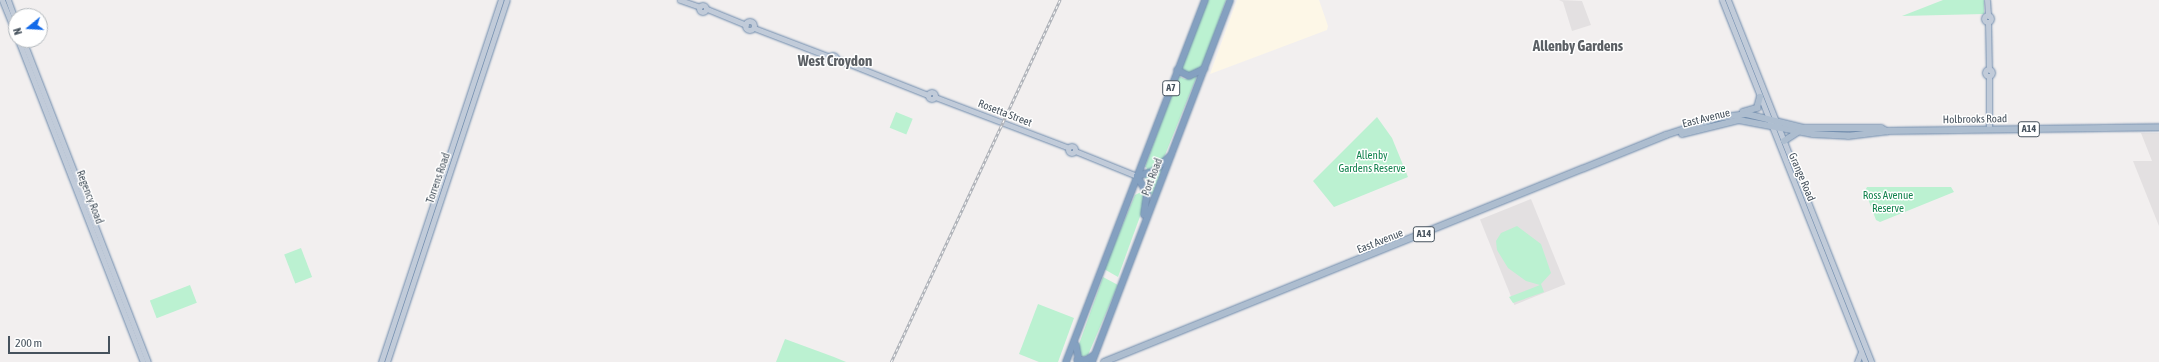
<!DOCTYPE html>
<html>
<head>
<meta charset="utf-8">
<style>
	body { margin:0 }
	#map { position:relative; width:2159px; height:362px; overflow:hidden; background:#f2efef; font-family:"Asap Condensed",sans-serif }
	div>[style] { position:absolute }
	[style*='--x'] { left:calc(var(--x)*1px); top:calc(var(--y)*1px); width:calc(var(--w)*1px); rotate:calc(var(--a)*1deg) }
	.commercial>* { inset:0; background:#fdf7e7 }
	.education>* { inset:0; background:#e3e0e1; transform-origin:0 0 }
	.green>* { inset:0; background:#bbf1d1; transform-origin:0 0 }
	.roads { filter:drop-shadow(0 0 1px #6f8bac) drop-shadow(0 0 1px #6f8bac) }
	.secondary>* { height:5px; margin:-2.5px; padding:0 2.5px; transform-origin:2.5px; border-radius:2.5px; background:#c1cbd9 }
	.secondary>.ring { margin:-2.5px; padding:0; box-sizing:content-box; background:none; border:5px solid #c1cbd9; border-radius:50% }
	.primary>* { height:5.5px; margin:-2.75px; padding:0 2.75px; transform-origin:2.75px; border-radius:2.75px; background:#adbdcf }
	.highway>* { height:6px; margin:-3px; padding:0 3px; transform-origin:3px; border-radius:3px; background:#84a0c0 }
	.rail>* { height:2.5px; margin-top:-1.25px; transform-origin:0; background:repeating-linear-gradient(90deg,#fff 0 3px,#b1b4ba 0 6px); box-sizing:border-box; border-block:1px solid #b1b4ba }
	span { translate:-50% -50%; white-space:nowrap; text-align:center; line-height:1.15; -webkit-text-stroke:3px #fff; paint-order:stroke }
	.shield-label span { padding:1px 3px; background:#fff; border:1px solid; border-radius:3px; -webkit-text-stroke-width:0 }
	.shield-label { font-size:10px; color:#46525d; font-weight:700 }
	.street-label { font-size:11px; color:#46525d }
	.park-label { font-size:11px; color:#13834e }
	.district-label { font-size:15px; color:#5b5f64; font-weight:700 }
	.north { position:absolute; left:8px; top:8px; width:40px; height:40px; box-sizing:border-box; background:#fff; border:1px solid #b5babe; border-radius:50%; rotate:252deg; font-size:11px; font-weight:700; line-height:16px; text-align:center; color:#46525d }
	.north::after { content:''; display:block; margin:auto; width:14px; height:18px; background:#1169e9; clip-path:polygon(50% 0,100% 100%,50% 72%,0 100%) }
	.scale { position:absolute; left:8px; top:336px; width:102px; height:18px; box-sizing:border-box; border:2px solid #46525d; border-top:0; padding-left:5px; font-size:12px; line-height:14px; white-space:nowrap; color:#46525d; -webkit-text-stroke:3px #fff; paint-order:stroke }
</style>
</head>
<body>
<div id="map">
	<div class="commercial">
		<i style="clip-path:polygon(1237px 0,1319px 0,1328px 26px,1327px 30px,1210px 74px)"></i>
	</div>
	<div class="education">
		<i style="clip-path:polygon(1559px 0,1582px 1px,1591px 25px,1572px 31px,1563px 2px)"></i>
		<i style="clip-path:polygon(2141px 133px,2159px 133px,2159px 226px,2133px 161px,2152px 161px)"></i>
		<i style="left:1531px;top:199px;width:92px;height:55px;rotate:68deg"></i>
	</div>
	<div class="green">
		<i style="clip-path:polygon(1208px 0,1226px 0,1204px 63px,1197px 72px,1190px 75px,1180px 70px)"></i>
		<i style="clip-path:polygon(1943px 0,1984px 0,1984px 14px,1902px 16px)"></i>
		<i style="clip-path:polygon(1178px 76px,1185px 79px,1197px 76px,1163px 160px,1145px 173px,1147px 168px,1145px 167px)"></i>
		<i style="left:896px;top:112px;width:18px;height:17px;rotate:22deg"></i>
		<i style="clip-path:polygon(1377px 117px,1392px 138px,1408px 177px,1334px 207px,1313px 181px)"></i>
		<i style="clip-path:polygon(1163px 167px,1152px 196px,1145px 177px)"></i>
		<i style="clip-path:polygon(1867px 187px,1951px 187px,1954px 192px,1880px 222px,1876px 220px,1865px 191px)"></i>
		<i style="clip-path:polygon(1143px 191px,1146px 200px,1118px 277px,1104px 269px,1135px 195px)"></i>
		<i style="clip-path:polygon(1517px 226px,1541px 244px,1551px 273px,1541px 284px,1544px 292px,1513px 303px,1509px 297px,1540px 285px,1526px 281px,1508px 268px,1497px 250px,1496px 241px,1501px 233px)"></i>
		<i style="left:301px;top:248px;width:31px;height:18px;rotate:69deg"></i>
		<i style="clip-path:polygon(1103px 277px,1118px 285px,1088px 355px,1082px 357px,1078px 347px)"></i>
		<i style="left:190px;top:285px;width:19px;height:43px;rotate:69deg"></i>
		<i style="clip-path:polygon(1038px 304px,1074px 318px,1058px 362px,1039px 362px,1019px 354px)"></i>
		<i style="clip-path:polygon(785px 339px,834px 357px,846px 362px,776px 362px)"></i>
	</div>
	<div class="roads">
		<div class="secondary">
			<i style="--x:2;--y:0;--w:38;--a:68"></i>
			<i style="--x:8;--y:0;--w:23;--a:70"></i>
			<i style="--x:680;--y:0;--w:21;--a:19"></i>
			<i style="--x:1722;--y:0;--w:389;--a:68.4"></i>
			<i style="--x:1728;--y:0;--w:389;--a:68.4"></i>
			<i style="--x:1987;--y:0;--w:16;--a:86"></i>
			<i class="ring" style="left:699.5px;top:5.5px;width:2px;height:2px"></i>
			<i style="--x:707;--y:9;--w:42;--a:22.3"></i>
			<i class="ring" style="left:1984.5px;top:15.5px;width:2px;height:2px"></i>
			<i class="ring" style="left:745.5px;top:21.5px;width:4px;height:4px"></i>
			<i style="--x:1988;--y:23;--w:47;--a:88.8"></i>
			<i style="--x:754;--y:28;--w:81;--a:20.9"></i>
			<i style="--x:18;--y:40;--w:345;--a:68.8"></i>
			<i style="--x:23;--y:40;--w:345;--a:68.8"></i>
			<i class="ring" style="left:829.5px;top:55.5px;width:2px;height:2px"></i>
			<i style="--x:837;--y:59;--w:98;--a:21.6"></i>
			<i class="ring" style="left:1985.5px;top:69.5px;width:2px;height:2px"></i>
			<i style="--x:1989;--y:77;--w:52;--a:90"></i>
			<i class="ring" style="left:928.5px;top:92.5px;width:2px;height:2px"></i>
			<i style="--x:935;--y:97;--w:143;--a:20.8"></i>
			<i class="ring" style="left:1068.5px;top:146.5px;width:2px;height:2px"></i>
			<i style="--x:1075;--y:151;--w:67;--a:22"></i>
			<i style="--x:381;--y:362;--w:381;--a:-71.7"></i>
			<i style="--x:387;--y:362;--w:381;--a:-71.7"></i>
			<i style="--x:1857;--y:362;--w:11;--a:-68"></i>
		</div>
		<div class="primary">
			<i style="--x:1743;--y:112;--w:15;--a:-16"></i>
			<i style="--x:1757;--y:108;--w:11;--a:-75"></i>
			<i style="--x:1682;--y:134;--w:59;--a:-13.8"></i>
			<i style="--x:1739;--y:120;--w:75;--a:10.7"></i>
			<i style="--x:1813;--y:134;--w:35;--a:3"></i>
			<i style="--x:1848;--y:136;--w:39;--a:-7"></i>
			<i style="--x:1887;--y:131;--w:272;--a:-0.8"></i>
			<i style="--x:1784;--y:141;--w:17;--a:-33"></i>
			<i style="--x:1104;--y:362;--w:606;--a:-21.99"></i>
			<i style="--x:1666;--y:135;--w:55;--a:-18.1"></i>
			<i style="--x:1718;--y:118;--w:29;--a:-8"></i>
			<i style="--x:1747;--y:114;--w:59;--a:13.8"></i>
			<i style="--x:1804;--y:128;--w:77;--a:0"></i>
			<i style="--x:1881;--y:128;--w:7;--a:27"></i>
		</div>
		<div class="highway">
			<i style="--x:1177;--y:70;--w:13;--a:27"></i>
			<i style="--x:1189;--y:76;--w:17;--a:-25"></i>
			<i style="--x:1137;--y:176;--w:20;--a:60"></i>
			<i style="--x:1147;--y:193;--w:22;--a:98"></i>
			<i style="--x:1137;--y:176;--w:18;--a:-16"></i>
			<i style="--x:1154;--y:171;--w:23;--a:-43"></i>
			<i style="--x:1076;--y:345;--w:17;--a:80"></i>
			<i style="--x:1077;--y:360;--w:9;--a:0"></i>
			<i style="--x:1086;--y:360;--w:9;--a:-32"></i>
			<i style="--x:1066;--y:362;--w:388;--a:-69"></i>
			<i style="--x:1092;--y:362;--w:387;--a:-69.1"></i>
		</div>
	</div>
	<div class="rail">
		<i style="--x:891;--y:362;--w:400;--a:-65"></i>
	</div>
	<div class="shield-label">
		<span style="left:1171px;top:88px">A7</span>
		<span style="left:2029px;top:129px">A14</span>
		<span style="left:1424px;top:234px">A14</span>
	</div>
	<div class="street-label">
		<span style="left:1005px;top:113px;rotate:21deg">Rosetta Street</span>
		<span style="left:1706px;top:118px;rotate:-14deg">East Avenue</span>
		<span style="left:1975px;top:119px;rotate:-1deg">Holbrooks Road</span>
		<span style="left:1152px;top:177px;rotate:-69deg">Port Road</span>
		<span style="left:1802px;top:177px;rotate:67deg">Grange Road</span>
		<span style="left:438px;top:178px;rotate:-71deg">Torrens Road</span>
		<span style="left:90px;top:197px;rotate:69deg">Regency Road</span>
		<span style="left:1380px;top:241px;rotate:-22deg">East Avenue</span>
	</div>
	<div class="park-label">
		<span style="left:1372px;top:162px">Allenby<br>Gardens Reserve</span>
		<span style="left:1888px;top:202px">Ross Avenue<br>Reserve</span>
	</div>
	<div class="district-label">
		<span style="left:1578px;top:46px">Allenby Gardens</span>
		<span style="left:835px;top:61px">West Croydon</span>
	</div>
	<div class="north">N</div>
	<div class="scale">200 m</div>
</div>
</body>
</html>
